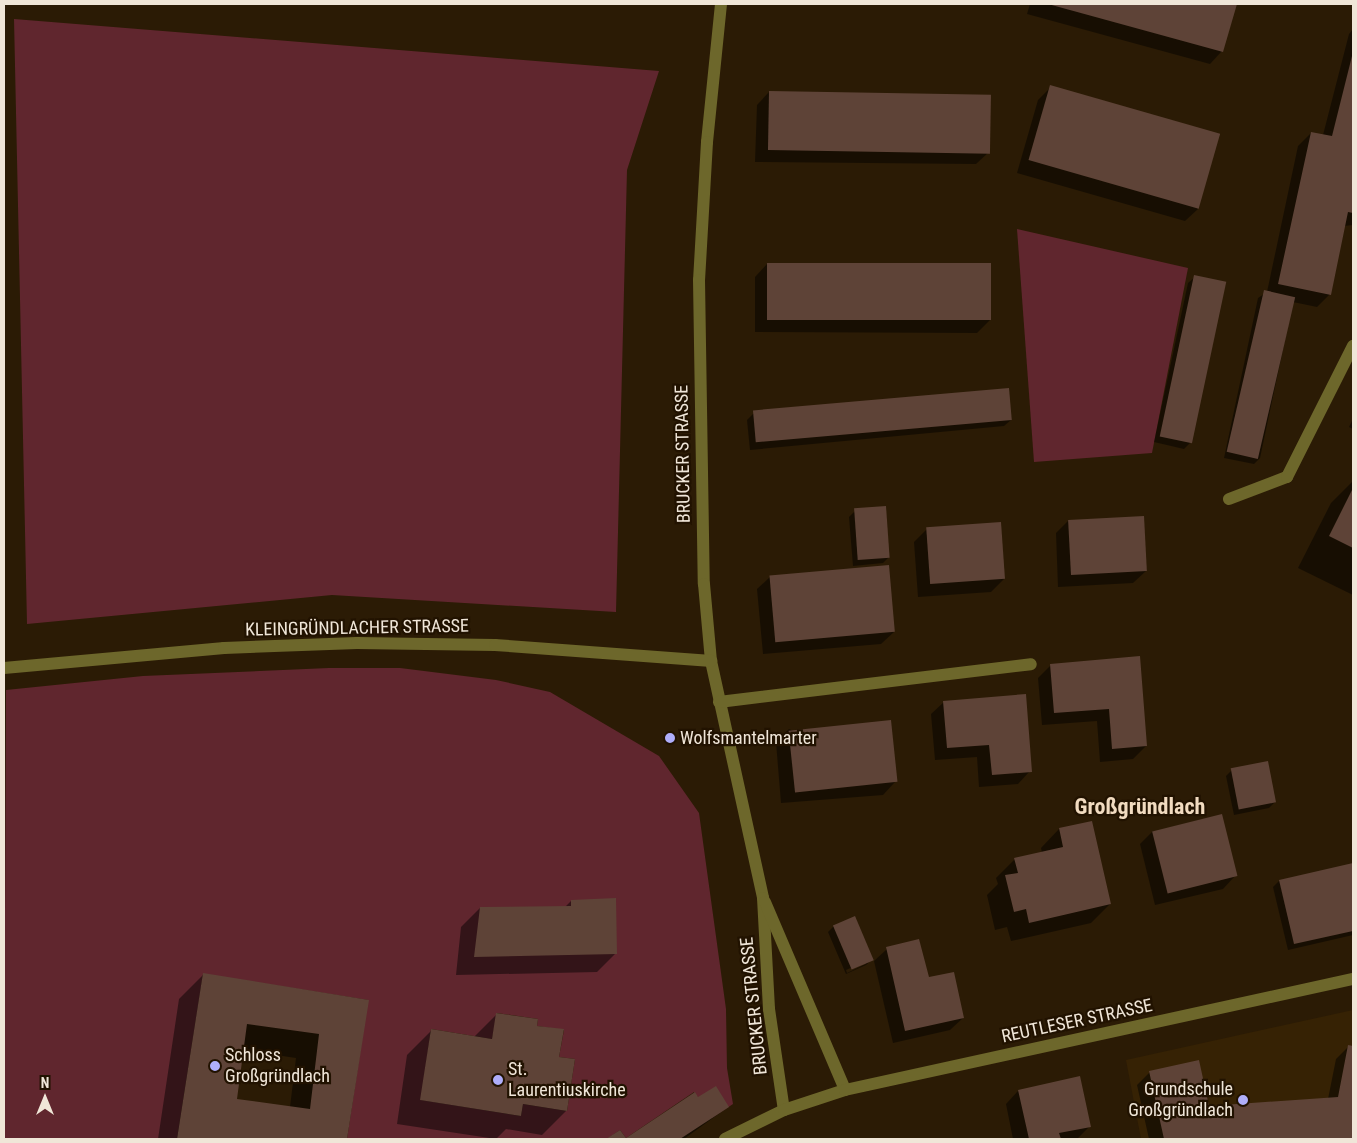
<!DOCTYPE html>
<html>
<head>
<meta charset="utf-8">
<style>
	body { margin:0 }
	#map { position:relative; width:1357px; height:1143px; overflow:hidden; background:#2b1b05; font-family:"Roboto Condensed",sans-serif }
	div>[style] { position:absolute }
	[style*='--x'] { left:calc(var(--x)*1px); top:calc(var(--y)*1px); width:calc(var(--w)*1px); rotate:calc(var(--a)*1deg) }
	.built>* { inset:0; background:#362204 }
	.green>* { inset:0; background:#60262e }
	.shadow>* { inset:0; background:#0007 }
	.building>* { inset:0; background:#5e4337; transform-origin:0 0 }
	.minor>* { height:12px; margin:-6px; padding:0 6px; transform-origin:6px; border-radius:6px; background:#6d672b }
	.dots>* { width:14px; height:14px; translate:-50% -50%; box-sizing:border-box; border:2px solid #211200; border-radius:50% }
	span { translate:-50% -50%; white-space:nowrap; text-align:center; line-height:1.15; -webkit-text-stroke:4.5px #211200; paint-order:stroke }
	.street-label { font-size:18px; color:#f0e6d8 }
	.poi-label { font-size:18px; color:#f0e6d8 }
	.left { translate:0 -50%; text-align:left }
	.right { translate:-100% -50%; text-align:right }
	.district-label { font-size:22px; color:#f1dbc0; font-weight:700 }
	.frame { position:absolute; inset:0; border:5px solid #f0e6d8; pointer-events:none }
	.north { position:absolute; left:20px; top:1073px; width:50px; height:50px; -webkit-text-stroke:4px #211200; paint-order:stroke; rotate:0deg; font-size:14px; font-weight:700; line-height:20px; text-align:center; color:#f0e6d8 }
	.north::after { content:''; display:block; margin:auto; width:18px; height:22px; background:#f0e6d8; clip-path:polygon(50% 0,100% 100%,50% 72%,0 100%) }
</style>
</head>
<body>
<div id="map">
	<div class="built">
		<i style="clip-path:polygon(1353px 1010px,1353px 1139px,1141px 1139px,1126px 1060px)"></i>
	</div>
	<div class="green">
		<i style="clip-path:polygon(14px 19px,659px 71px,627px 170px,616px 612px,332px 595px,27px 624px)"></i>
		<i style="clip-path:polygon(1017px 229px,1188px 268px,1152px 453px,1034px 462px)"></i>
		<i style="clip-path:polygon(evenodd,329px 668px,400px 668px,496px 680px,550px 692px,659px 756px,699px 813px,726px 1009px,727px 1068px,733px 1104px,712px 1118px,694px 1092px,626px 1138px,620px 1130px,607px 1139px,347px 1139px,368px 1000px,203px 974px,177px 1139px,4px 1139px,6px 690px,143px 676px,329px 668px,497px 1013px,538px 1019px,537px 1026px,564px 1030px,559px 1057px,575px 1059px,567px 1111px,523px 1104px,521px 1116px,421px 1100px,431px 1029px,492px 1039px,497px 1013px)"></i>
	</div>
	<div class="shadow">
		<i style="clip-path:polygon(1030px 4px,1235px 4px,1222px 51px,1210px 64px,1027px 14px)"></i>
		<i style="clip-path:polygon(1353px 29px,1353px 225px,1344px 226px,1330px 294px,1317px 307px,1293px 302px,1260px 458px,1254px 464px,1224px 458px,1258px 298px,1267px 292px,1298px 146px,1311px 133px,1323px 135px,1349px 34px)"></i>
		<i style="clip-path:polygon(1051px 87px,1198px 209px,1185px 221px,1017px 173px,1038px 100px)"></i>
		<i style="clip-path:polygon(769px 92px,989px 152px,976px 164px,755px 162px,757px 105px)"></i>
		<i style="clip-path:polygon(767px 264px,990px 320px,977px 333px,755px 332px,755px 277px)"></i>
		<i style="clip-path:polygon(1195px 277px,1224px 283px,1190px 443px,1184px 449px,1154px 442px,1188px 283px)"></i>
		<i style="clip-path:polygon(753px 414px,1011px 420px,1004px 426px,750px 450px,747px 420px)"></i>
		<i style="clip-path:polygon(1353px 419px,1353px 429px,1349px 427px)"></i>
		<i style="clip-path:polygon(1353px 481px,1353px 595px,1298px 568px,1331px 503px)"></i>
		<i style="clip-path:polygon(855px 511px,889px 557px,883px 563px,853px 566px,849px 517px)"></i>
		<i style="clip-path:polygon(1069px 520px,1146px 571px,1133px 583px,1058px 587px,1056px 533px)"></i>
		<i style="clip-path:polygon(927px 529px,1004px 579px,991px 592px,918px 597px,914px 542px)"></i>
		<i style="clip-path:polygon(770px 577px,894px 632px,881px 644px,763px 654px,757px 589px)"></i>
		<i style="clip-path:polygon(1139px 657px,1146px 746px,1133px 759px,1100px 762px,1097px 721px,1042px 725px,1038px 678px,1051px 665px)"></i>
		<i style="clip-path:polygon(944px 702px,1030px 771px,1018px 784px,979px 787px,977px 757px,935px 760px,931px 714px)"></i>
		<i style="clip-path:polygon(789px 729px,895px 782px,883px 795px,781px 803px,776px 742px)"></i>
		<i style="clip-path:polygon(1232px 770px,1275px 802px,1269px 808px,1234px 815px,1226px 776px)"></i>
		<i style="clip-path:polygon(1091px 822px,1110px 904px,1091px 923px,1011px 941px,1007px 927px,995px 930px,987px 895px,998px 884px,996px 878px,1015px 859px,1042px 853px,1041px 848px,1059px 829px)"></i>
		<i style="clip-path:polygon(1153px 831px,1235px 876px,1223px 889px,1155px 905px,1140px 844px)"></i>
		<i style="clip-path:polygon(1352px 865px,1353px 935px,1288px 950px,1273px 887px,1279px 881px)"></i>
		<i style="clip-path:polygon(571px 901px,616px 953px,597px 972px,456px 975px,461px 927px,480px 908px,565px 907px)"></i>
		<i style="clip-path:polygon(evenodd,834px 926px,872px 959px,866px 965px,846px 974px,828px 932px,834px 926px,866px 961px,866px 964px,847px 973px,846px 970px,866px 961px)"></i>
		<i style="clip-path:polygon(887px 949px,928px 979px,963px 1018px,950px 1030px,893px 1043px,874px 961px)"></i>
		<i style="clip-path:polygon(evenodd,203px 975px,367px 1001px,345px 1139px,158px 1139px,179px 999px,203px 975px,242px 1050px,296px 1058px,290px 1107px,235px 1100px,242px 1050px)"></i>
		<i style="clip-path:polygon(497px 1014px,535px 1027px,558px 1058px,566px 1111px,542px 1135px,506px 1129px,496px 1139px,397px 1124px,407px 1055px,431px 1031px,474px 1037px)"></i>
		<i style="clip-path:polygon(1349px 1046px,1353px 1047px,1353px 1139px,1149px 1139px,1137px 1085px,1150px 1072px,1208px 1107px,1328px 1099px,1336px 1059px)"></i>
		<i style="clip-path:polygon(1018px 1091px,1089px 1127px,1077px 1139px,1013px 1139px,1006px 1104px)"></i>
		<i style="clip-path:polygon(694px 1093px,698px 1098px,728px 1107px,684px 1139px,626px 1139px)"></i>
	</div>
	<div class="building">
		<i style="clip-path:polygon(1048px 4px,1237px 4px,1223px 52px)"></i>
		<i style="clip-path:polygon(1353px 52px,1353px 213px,1348px 212px,1331px 295px,1278px 284px,1311px 132px,1332px 136px)"></i>
		<i style="left:1050px;top:85px;width:177px;height:78px;rotate:16deg"></i>
		<i style="left:769px;top:91px;width:222px;height:59px;rotate:1deg"></i>
		<i style="left:767px;top:263px;width:224px;height:57px"></i>
		<i style="left:1194px;top:275px;width:33px;height:165px;rotate:12deg"></i>
		<i style="left:1264px;top:290px;width:32px;height:166px;rotate:13deg"></i>
		<i style="left:1009px;top:388px;width:32px;height:257px;rotate:85deg"></i>
		<i style="clip-path:polygon(1353px 488px,1353px 548px,1329px 536px)"></i>
		<i style="left:886px;top:506px;width:52px;height:32px;rotate:86deg"></i>
		<i style="left:1144px;top:516px;width:55px;height:76px;rotate:87deg"></i>
		<i style="left:1001px;top:522px;width:57px;height:75px;rotate:86deg"></i>
		<i style="left:889px;top:565px;width:67px;height:120px;rotate:85deg"></i>
		<i style="clip-path:polygon(1140px 656px,1147px 746px,1112px 749px,1109px 709px,1054px 713px,1050px 664px)"></i>
		<i style="clip-path:polygon(1026px 694px,1032px 772px,992px 775px,989px 745px,947px 748px,943px 701px)"></i>
		<i style="left:891px;top:720px;width:62px;height:103px;rotate:84deg"></i>
		<i style="left:1268px;top:761px;width:42px;height:38px;rotate:79deg"></i>
		<i style="left:1222px;top:814px;width:64px;height:72px;rotate:76deg"></i>
		<i style="clip-path:polygon(1092px 821px,1111px 904px,1029px 923px,1026px 909px,1014px 912px,1005px 875px,1018px 873px,1014px 858px,1063px 847px,1059px 828px)"></i>
		<i style="clip-path:polygon(1353px 863px,1353px 931px,1294px 944px,1279px 880px)"></i>
		<i style="clip-path:polygon(616px 898px,617px 954px,474px 957px,480px 907px,571px 906px,571px 900px)"></i>
		<i style="left:855px;top:916px;width:48px;height:24px;rotate:67deg"></i>
		<i style="clip-path:polygon(919px 939px,929px 977px,954px 972px,964px 1018px,905px 1031px,886px 947px)"></i>
		<i style="clip-path:polygon(evenodd,203px 973px,369px 1000px,347px 1139px,177px 1139px,203px 973px,247px 1024px,319px 1034px,310px 1109px,237px 1099px,247px 1024px)"></i>
		<i style="clip-path:polygon(496px 1013px,538px 1019px,537px 1026px,564px 1029px,559px 1057px,575px 1059px,567px 1111px,523px 1104px,521px 1116px,420px 1100px,431px 1029px,492px 1039px)"></i>
		<i style="clip-path:polygon(1348px 1045px,1353px 1046px,1353px 1139px,1164px 1139px,1149px 1071px,1199px 1060px,1209px 1106px,1338px 1097px)"></i>
		<i style="clip-path:polygon(1080px 1076px,1091px 1127px,1059px 1133px,1061px 1139px,1029px 1139px,1018px 1090px)"></i>
		<i style="clip-path:polygon(716px 1086px,729px 1107px,680px 1139px,606px 1139px,620px 1130px,626px 1138px,695px 1092px,698px 1097px)"></i>
	</div>
	<div class="minor">
		<i style="--x:721;--y:4;--w:139;--a:95.8"></i>
		<i style="--x:707;--y:142;--w:138;--a:93.3"></i>
		<i style="--x:699;--y:280;--w:304;--a:89.1"></i>
		<i style="--x:704;--y:584;--w:77;--a:84.8"></i>
		<i style="--x:711;--y:661;--w:243;--a:77.6"></i>
		<i style="--x:763;--y:898;--w:111;--a:86.9"></i>
		<i style="--x:769;--y:1009;--w:102;--a:81.6"></i>
		<i style="--x:1229;--y:499;--w:62;--a:-20.8"></i>
		<i style="--x:1287;--y:477;--w:147;--a:-63.3"></i>
		<i style="--x:4;--y:668;--w:221;--a:-5.2"></i>
		<i style="--x:224;--y:648;--w:133;--a:-2.2"></i>
		<i style="--x:357;--y:643;--w:138;--a:0.8"></i>
		<i style="--x:495;--y:645;--w:217;--a:4.2"></i>
		<i style="--x:719;--y:702;--w:314;--a:-6.9"></i>
		<i style="--x:765;--y:902;--w:204;--a:66.9"></i>
		<i style="--x:725;--y:1139;--w:66;--a:-26.2"></i>
		<i style="--x:784;--y:1110;--w:64;--a:-18.2"></i>
		<i style="--x:845;--y:1090;--w:520;--a:-12.33"></i>
	</div>
	<div class="dots">
		<i style="left:670px;top:738px;background:#afaefa"></i>
		<i style="left:215px;top:1066px;background:#afaefa"></i>
		<i style="left:498px;top:1080px;background:#afaefa"></i>
		<i style="left:1243px;top:1100px;background:#afaefa"></i>
	</div>
	<div class="street-label">
		<span style="left:683px;top:454px;rotate:-91deg">BRUCKER STRASSE</span>
		<span style="left:357px;top:628px;rotate:-1deg">KLEINGRÜNDLACHER STRASSE</span>
		<span style="left:754px;top:1006px;rotate:-96deg">BRUCKER STRASSE</span>
		<span style="left:1077px;top:1021px;rotate:-12deg">REUTLESER STRASSE</span>
	</div>
	<div class="poi-label">
		<span class="left" style="left:680px;top:738px">Wolfsmantelmarter</span>
		<span class="left" style="left:225px;top:1066px">Schloss<br>Großgründlach</span>
		<span class="left" style="left:508px;top:1080px">St.<br>Laurentiuskirche</span>
		<span class="right" style="left:1233px;top:1100px">Grundschule<br>Großgründlach</span>
	</div>
	<div class="district-label">
		<span style="left:1140px;top:807px">Großgründlach</span>
	</div>
	<div class="frame"></div>
	<div class="north">N</div>
</div>
</body>
</html>
